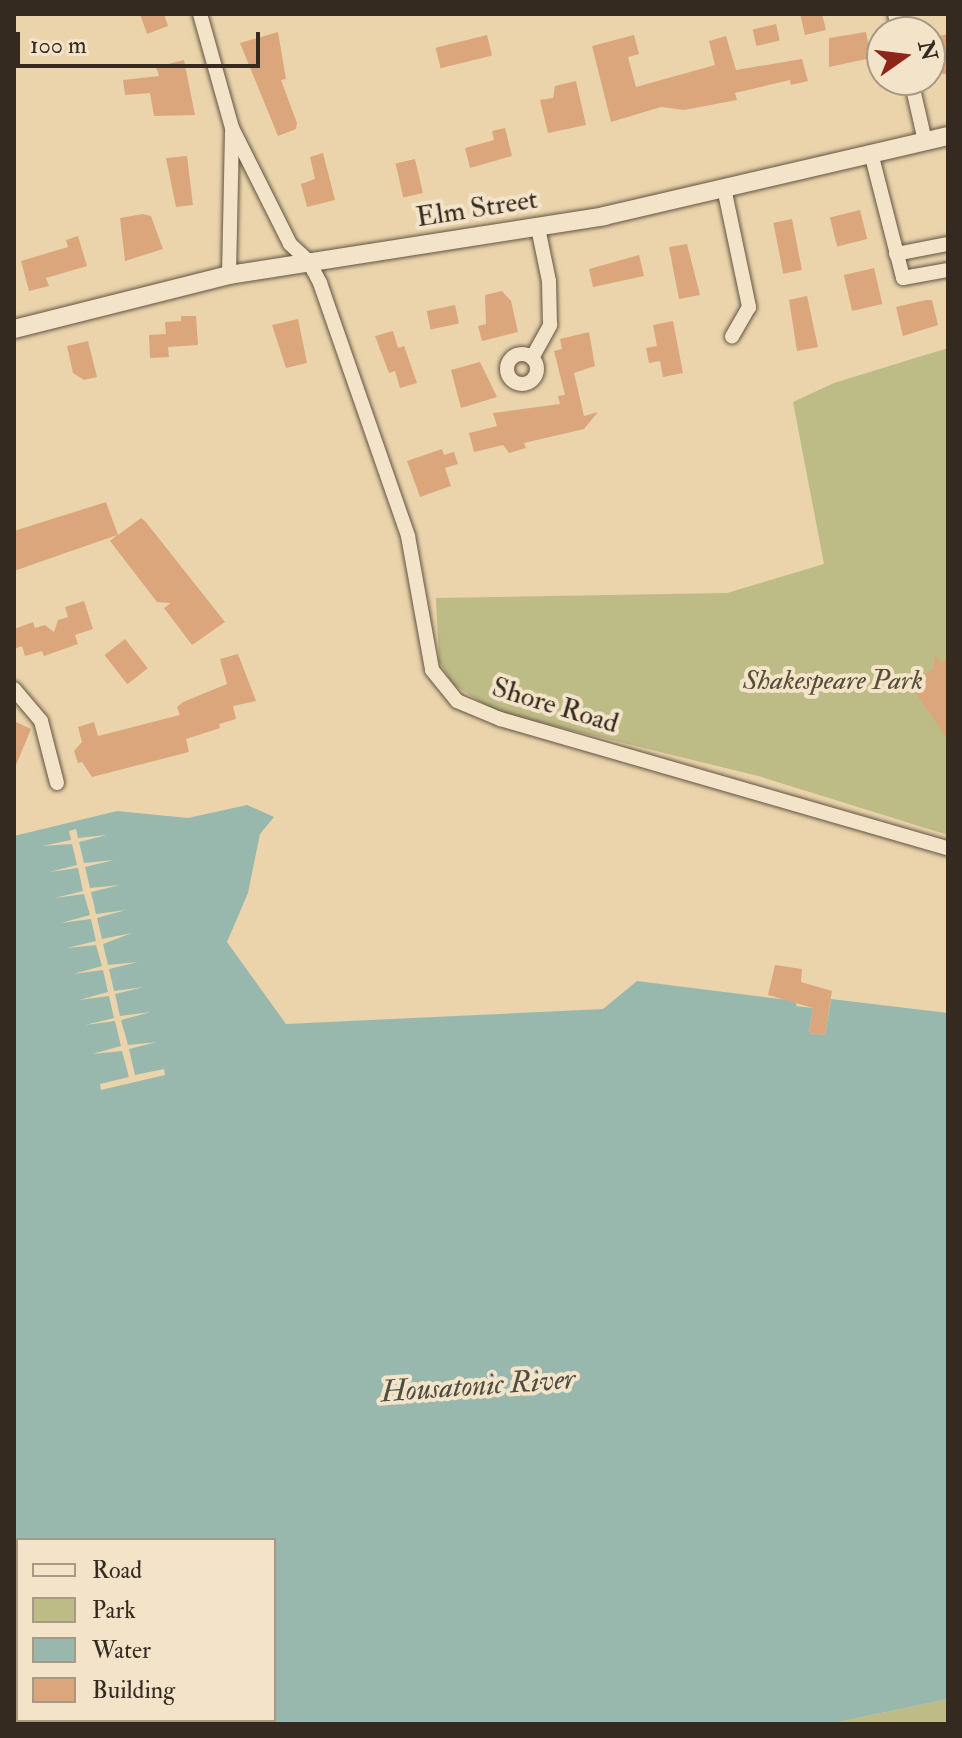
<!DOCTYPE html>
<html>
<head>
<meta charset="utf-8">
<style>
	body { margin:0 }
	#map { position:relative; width:962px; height:1738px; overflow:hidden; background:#ebd4ac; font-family:"IM FELL Double Pica",serif }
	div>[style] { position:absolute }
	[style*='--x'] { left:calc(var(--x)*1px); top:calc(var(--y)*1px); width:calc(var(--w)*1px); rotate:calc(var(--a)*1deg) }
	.green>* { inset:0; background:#bdbb86 }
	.water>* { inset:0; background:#98b8ad }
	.pier>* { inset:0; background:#ebd4ac }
	.building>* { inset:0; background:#dba67b; transform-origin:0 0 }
	.roads { filter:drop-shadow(0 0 2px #625442) drop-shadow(0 0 2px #625442) }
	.minor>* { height:14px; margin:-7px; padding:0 7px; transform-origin:7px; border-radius:7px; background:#f2e3c9 }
	.minor>.ring { margin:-7px; padding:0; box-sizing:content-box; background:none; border:14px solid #f2e3c9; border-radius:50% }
	.tertiary>* { height:18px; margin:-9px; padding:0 9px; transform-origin:9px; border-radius:9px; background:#f2e3c9 }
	span { translate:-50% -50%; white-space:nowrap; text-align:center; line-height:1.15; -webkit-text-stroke:8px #f2e3c9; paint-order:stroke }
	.street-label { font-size:28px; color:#352a1f }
	.park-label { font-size:28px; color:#574e39; font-style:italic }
	.water-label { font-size:30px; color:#4e4e42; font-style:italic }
	.frame { position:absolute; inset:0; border:16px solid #352a1f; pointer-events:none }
	.legend { position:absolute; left:16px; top:1538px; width:260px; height:184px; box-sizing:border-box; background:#f2e3c9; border:2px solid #a69985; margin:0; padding:10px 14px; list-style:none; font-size:24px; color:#352a1f }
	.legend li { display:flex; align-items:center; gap:16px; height:40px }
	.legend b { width:40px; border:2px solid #a69985 }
	.north { position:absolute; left:866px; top:16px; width:80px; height:80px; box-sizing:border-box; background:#f2e3c9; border:2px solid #a69985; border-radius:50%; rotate:76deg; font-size:22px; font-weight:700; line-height:32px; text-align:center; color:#352a1f }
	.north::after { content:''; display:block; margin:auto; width:28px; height:36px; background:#8f2418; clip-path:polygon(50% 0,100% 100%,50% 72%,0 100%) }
	.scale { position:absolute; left:16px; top:32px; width:244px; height:36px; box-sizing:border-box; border:4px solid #352a1f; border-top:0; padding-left:10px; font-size:24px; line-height:28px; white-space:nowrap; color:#352a1f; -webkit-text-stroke:6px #f2e3c9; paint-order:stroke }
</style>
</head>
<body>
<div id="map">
	<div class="green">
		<i style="clip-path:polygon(948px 348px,948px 835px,758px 776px,497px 712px,454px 685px,439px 662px,436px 598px,727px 593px,824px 564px,793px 402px,834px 383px)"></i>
		<i style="clip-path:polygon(948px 1699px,948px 1724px,829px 1724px)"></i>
	</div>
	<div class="water">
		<i style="clip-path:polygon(evenodd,247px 805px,274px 817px,260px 834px,248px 893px,227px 942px,286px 1024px,603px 1009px,637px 981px,797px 1001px,796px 1006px,813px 1008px,809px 1033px,825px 1035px,831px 999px,948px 1013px,948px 1699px,829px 1724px,14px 1724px,14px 836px,117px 811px,188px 818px,247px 805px,18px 1540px,274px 1540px,274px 1720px,18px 1720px,18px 1540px)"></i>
	</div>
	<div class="pier">
		<i style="clip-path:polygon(76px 829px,78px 838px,107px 835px,79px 842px,84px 863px,114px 860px,85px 867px,90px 888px,120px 885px,91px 892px,96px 914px,126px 910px,97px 918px,102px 939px,132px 933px,103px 944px,108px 965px,138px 962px,109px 969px,114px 991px,144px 987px,115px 994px,120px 1016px,151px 1012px,121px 1020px,128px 1045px,157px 1042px,129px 1049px,135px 1075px,164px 1069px,165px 1075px,101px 1090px,100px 1084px,129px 1077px,122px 1051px,92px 1054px,121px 1046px,115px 1021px,85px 1025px,114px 1018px,109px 996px,79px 1000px,108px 992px,103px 970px,73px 974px,102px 966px,96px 945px,67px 948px,96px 941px,91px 919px,61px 923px,90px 915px,84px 894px,55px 898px,83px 891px,78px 868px,49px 872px,77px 865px,72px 844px,42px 846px,71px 840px,69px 831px)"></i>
	</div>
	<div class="building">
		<i style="clip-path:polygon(140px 14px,164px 14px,168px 26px,147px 34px)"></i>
		<i style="clip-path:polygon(800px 14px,822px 14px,826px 30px,805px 35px)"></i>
		<i style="left:776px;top:24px;width:17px;height:24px;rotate:77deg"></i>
		<i style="clip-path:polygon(278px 32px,286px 79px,281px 80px,297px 123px,296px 129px,278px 136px,240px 43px)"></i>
		<i style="clip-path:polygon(866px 32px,871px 58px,829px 67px,829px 38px)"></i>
		<i style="clip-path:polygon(948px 34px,948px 74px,942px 74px,934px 37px)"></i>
		<i style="left:487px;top:35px;width:21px;height:53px;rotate:76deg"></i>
		<i style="clip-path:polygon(634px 35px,639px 54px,628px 57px,636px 87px,715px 65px,709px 41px,726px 36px,736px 70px,802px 59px,808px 81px,791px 85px,790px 80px,735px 93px,737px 100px,684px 110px,661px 107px,611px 122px,592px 46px)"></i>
		<i style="clip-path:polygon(184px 60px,195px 115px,154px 116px,150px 93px,125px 95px,123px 80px,159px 76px,156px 67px)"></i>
		<i style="clip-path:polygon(576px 81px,586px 125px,548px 133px,540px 100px,553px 98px,555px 86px)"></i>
		<i style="clip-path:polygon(505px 128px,512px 156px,470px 168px,465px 148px,494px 140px,492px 131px)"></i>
		<i style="clip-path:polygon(323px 153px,335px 200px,307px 207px,301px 184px,315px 179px,310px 157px)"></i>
		<i style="clip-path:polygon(187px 156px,193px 205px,176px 207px,166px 158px)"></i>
		<i style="left:415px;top:159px;width:35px;height:20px;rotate:77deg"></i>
		<i style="left:860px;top:210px;width:30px;height:31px;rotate:76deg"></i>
		<i style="clip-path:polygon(143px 214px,151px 216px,163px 249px,125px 261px,120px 218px)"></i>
		<i style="left:792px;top:219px;width:52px;height:19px;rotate:79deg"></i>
		<i style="clip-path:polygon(78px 236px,87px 266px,46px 278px,49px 286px,29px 291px,21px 261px,68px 247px,66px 240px)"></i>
		<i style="clip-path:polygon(687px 244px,700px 295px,679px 299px,669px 247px)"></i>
		<i style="clip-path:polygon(639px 255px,644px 276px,593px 287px,589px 269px)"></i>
		<i style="left:874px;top:268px;width:37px;height:31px;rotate:77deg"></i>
		<i style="clip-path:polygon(502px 291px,511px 301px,518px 332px,482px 341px,478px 326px,486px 324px,485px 295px)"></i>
		<i style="clip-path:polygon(807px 296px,818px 347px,797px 351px,789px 300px)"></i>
		<i style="clip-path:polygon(926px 300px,932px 300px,938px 325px,903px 336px,896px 307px)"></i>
		<i style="left:455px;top:305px;width:19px;height:29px;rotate:78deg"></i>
		<i style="clip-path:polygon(181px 316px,196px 316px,198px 345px,168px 347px,169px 357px,150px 358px,149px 335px,166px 334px,165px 322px,181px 321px)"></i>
		<i style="clip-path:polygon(298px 319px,307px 363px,286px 368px,272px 325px)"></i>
		<i style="clip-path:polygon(673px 321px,683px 373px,663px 377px,660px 361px,649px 363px,646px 348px,657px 346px,653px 325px)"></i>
		<i style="clip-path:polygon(393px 331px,398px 348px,404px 346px,417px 383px,400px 388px,395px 371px,389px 373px,375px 336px)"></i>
		<i style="clip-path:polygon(589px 332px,595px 366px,574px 373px,584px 416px,598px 412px,584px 429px,524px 443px,526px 448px,509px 453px,503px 445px,474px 452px,469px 433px,497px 426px,493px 413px,560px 404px,558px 396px,565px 395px,554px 351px,562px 349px,560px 339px)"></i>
		<i style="clip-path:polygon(88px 341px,97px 377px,84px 380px,73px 373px,67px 346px)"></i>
		<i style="clip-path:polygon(480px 362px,497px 397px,461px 408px,451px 370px)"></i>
		<i style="clip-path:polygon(442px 449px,444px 455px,454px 452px,458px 464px,445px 468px,451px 486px,420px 497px,407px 461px)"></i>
		<i style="clip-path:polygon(106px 502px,118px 535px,141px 518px,145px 521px,225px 622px,192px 645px,164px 608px,171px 603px,157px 602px,110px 541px,117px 535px,14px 571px,14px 531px)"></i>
		<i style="clip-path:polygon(84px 601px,93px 629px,75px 635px,78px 644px,44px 656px,42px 651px,25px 656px,22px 646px,14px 649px,14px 629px,33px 622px,35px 628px,45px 625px,54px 632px,58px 620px,68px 617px,65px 607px)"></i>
		<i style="left:125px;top:639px;width:37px;height:26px;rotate:52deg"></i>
		<i style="clip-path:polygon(238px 654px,256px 701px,233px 706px,236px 719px,219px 724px,220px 728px,186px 739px,189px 752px,92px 777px,82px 762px,78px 763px,74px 751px,82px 742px,78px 727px,94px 722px,98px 736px,180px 715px,177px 707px,183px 702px,227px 684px,220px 659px)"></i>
		<i style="clip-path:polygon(935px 654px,941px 663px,948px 657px,948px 740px,910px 685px,933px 669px)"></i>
		<i style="clip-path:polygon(14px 721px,31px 729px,14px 770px)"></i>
		<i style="clip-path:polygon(775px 965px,802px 969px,801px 982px,832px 991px,825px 1035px,809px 1033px,813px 1008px,768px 995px)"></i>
	</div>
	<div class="roads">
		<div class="minor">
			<i style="--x:200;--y:14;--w:118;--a:74.3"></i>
			<i style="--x:232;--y:128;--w:130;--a:63.4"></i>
			<i style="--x:290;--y:244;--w:26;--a:43"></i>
			<i style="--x:309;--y:262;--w:24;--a:62"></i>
			<i style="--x:320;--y:283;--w:268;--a:70.8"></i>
			<i style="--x:408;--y:536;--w:136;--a:79.8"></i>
			<i style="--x:432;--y:670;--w:40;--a:51"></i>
			<i style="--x:457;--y:701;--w:47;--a:22.7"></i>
			<i style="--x:500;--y:719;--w:466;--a:16.1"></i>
			<i style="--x:895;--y:14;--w:18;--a:77"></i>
			<i style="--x:911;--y:80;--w:63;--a:77.1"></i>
			<i style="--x:871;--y:153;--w:129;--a:75.6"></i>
			<i style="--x:903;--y:278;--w:46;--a:-10.1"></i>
			<i style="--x:724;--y:188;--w:122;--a:78.1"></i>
			<i style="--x:749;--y:307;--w:34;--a:120"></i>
			<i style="--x:896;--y:254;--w:53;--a:-10.9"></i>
			<i style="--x:229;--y:275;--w:143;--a:-88.8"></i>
			<i class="ring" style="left:507px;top:354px;width:16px;height:16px"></i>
			<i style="--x:532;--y:358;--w:38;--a:-61"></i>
			<i style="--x:550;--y:325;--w:44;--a:-91.3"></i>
			<i style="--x:549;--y:281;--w:54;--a:-101.7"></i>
			<i style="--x:14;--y:689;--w:42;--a:49.8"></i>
			<i style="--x:41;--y:721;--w:64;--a:75.5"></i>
		</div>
		<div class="tertiary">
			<i style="--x:14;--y:329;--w:222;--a:-14.1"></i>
			<i style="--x:229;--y:275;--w:380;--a:-8.9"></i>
			<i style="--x:604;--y:216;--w:353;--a:-13.1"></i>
		</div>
	</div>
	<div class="street-label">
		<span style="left:477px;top:209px;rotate:-9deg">Elm Street</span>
		<span style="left:555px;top:706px;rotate:17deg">Shore Road</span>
	</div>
	<div class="park-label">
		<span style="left:833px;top:681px">Shakespeare Park</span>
	</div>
	<div class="water-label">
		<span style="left:478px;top:1386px;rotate:-4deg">Housatonic River</span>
	</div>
	<div class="frame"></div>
	<ul class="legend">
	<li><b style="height:10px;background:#f2e3c9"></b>Road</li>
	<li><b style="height:22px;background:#bdbb86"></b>Park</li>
	<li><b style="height:22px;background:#98b8ad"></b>Water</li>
	<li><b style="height:22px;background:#dba67b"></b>Building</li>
	</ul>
	<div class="north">N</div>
	<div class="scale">100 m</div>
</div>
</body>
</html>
